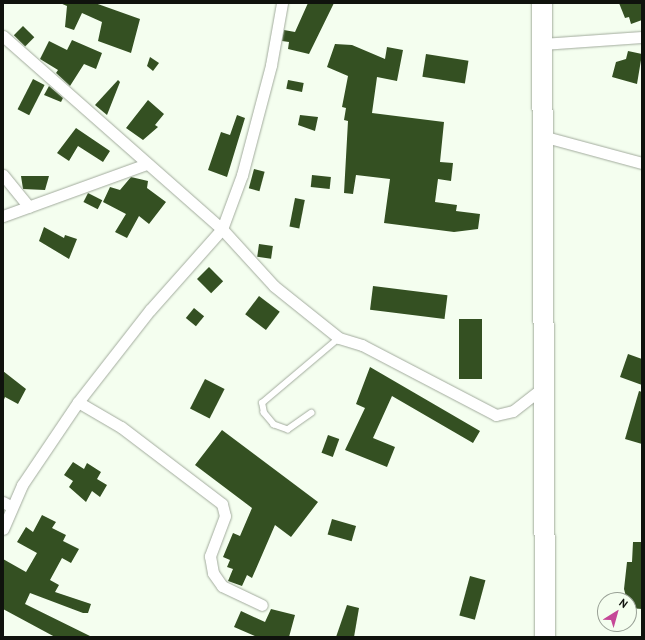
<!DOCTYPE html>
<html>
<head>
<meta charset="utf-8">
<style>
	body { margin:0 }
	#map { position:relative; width:645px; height:640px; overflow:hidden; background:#f4feef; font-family:"PT Sans",sans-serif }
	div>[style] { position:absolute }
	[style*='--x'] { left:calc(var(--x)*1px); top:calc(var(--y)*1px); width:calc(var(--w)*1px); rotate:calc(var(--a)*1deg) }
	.building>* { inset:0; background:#345022; transform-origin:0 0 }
	.roads { filter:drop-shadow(0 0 1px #a2ab9d) drop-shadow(0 0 1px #a2ab9d) }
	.lane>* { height:5.5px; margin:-2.75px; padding:0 2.75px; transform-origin:2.75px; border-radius:2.75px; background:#fff }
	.street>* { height:11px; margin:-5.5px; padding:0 5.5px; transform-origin:5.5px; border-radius:5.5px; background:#fff }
	.highway>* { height:20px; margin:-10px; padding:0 10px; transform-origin:10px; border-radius:10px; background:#fff }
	span { translate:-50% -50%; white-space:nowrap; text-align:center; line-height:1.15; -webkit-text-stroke:4px #f4feef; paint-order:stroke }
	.frame { position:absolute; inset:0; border:4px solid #0f120d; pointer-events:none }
	.north { position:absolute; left:597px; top:592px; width:40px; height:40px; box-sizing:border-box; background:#f4feef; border:1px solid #98a095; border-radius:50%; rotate:37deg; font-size:11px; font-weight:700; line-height:16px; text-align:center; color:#0f120d }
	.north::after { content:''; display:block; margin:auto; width:14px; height:18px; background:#c54897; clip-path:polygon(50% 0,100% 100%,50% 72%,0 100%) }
</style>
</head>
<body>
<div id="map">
	<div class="building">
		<i style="clip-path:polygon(60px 3px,95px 3px,140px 19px,131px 53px,98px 41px,102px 22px,82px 13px,74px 30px,65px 27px,67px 6px)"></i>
		<i style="clip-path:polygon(308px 3px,334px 3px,309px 54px,288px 49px,289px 42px,282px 41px,284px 30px,295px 32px)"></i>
		<i style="clip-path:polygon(619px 3px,642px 3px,642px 20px,631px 24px,629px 17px,625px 18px)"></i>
		<i style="left:23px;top:26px;width:16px;height:13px;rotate:45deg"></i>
		<i style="clip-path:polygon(72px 40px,102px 53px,96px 69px,84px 64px,70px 86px,56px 73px,58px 70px,40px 59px,49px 41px,67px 50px)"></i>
		<i style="clip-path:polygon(335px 44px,352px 45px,385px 59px,387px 47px,403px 50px,397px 81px,377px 77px,372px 113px,444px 122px,440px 162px,453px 163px,451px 181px,438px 179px,435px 202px,457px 205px,456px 211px,480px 214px,478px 229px,454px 232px,384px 223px,390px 179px,356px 175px,353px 194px,344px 193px,348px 121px,344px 120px,346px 108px,342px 107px,348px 76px,327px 67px)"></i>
		<i style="clip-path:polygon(628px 51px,642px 54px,637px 84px,612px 77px,616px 62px,626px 59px)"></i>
		<i style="left:426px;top:54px;width:43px;height:23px;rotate:9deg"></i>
		<i style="clip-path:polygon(150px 57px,159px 63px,153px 71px,147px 66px)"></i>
		<i style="left:33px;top:79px;width:13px;height:34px;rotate:27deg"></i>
		<i style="clip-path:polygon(118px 80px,120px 82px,107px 115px,95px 105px)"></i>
		<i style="left:288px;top:80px;width:16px;height:9px;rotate:11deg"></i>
		<i style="clip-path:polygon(49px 86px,63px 98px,61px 102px,44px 95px)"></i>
		<i style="clip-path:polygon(148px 100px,164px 114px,155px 125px,158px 127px,143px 140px,126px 128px)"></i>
		<i style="clip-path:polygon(237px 115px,245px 118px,227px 177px,208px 170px,221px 132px,230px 135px)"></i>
		<i style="clip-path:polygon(300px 115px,318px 117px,315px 131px,298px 125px)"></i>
		<i style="clip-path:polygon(76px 128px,110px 151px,103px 162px,78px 146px,69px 161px,57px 153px)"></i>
		<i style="left:254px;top:169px;width:11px;height:20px;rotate:15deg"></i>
		<i style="left:312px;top:175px;width:19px;height:12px;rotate:6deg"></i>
		<i style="clip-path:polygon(21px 176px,49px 176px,45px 190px,23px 189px)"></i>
		<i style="clip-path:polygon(131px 177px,148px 181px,147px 188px,166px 202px,149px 224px,139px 216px,127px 238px,115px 232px,126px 214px,103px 202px,110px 187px,120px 190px)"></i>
		<i style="left:88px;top:193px;width:16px;height:10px;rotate:27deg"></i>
		<i style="left:295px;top:198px;width:10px;height:29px;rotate:11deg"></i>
		<i style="clip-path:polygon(44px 227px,64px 238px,65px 235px,77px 239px,69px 259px,39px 241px)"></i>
		<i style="left:259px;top:244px;width:14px;height:13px;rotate:8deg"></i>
		<i style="left:209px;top:267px;width:20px;height:17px;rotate:45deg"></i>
		<i style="left:373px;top:286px;width:75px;height:24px;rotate:7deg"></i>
		<i style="left:259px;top:296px;width:26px;height:23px;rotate:37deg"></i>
		<i style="left:194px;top:308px;width:13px;height:13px;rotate:39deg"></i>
		<i style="left:459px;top:319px;width:23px;height:60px"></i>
		<i style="clip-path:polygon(628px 354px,642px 359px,642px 385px,620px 377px)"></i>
		<i style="clip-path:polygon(370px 367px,480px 431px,473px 443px,392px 396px,373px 438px,395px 447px,387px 467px,345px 450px,365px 408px,356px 404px)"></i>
		<i style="clip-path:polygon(3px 371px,26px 389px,18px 404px,5px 397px,3px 402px)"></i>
		<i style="left:205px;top:379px;width:22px;height:33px;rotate:27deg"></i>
		<i style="clip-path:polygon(639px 391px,642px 392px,642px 444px,625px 439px)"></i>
		<i style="clip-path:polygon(222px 430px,318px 502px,291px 537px,275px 525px,252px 578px,247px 575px,242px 586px,228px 581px,233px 569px,227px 567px,230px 560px,223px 557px,233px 533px,240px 536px,252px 508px,195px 465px)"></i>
		<i style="left:328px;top:435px;width:12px;height:19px;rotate:20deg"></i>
		<i style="clip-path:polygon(73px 462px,84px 469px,87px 463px,101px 472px,97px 479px,107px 485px,100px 497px,92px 491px,86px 502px,69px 487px,73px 481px,64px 475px)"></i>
		<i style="clip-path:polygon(42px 515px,56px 522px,52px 528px,66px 535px,63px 541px,79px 549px,71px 563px,62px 558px,50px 580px,59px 585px,55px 592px,91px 604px,88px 613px,83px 613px,30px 593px,25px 604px,92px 637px,55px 637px,3px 609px,3px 559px,26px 572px,37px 553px,17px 542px,26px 527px,33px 532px)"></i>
		<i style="left:332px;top:519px;width:25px;height:16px;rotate:16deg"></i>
		<i style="clip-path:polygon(633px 542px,642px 542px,642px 609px,629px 608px,624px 589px,627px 562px,632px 562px)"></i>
		<i style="left:470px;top:576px;width:16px;height:41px;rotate:15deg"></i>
		<i style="clip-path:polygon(347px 605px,359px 608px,354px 637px,336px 637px)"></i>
		<i style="clip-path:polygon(271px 609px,295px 615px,289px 637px,257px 637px,234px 627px,241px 611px,265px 622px)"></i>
	</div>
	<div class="roads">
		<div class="lane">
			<i style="--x:312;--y:413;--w:29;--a:145"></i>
			<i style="--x:288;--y:430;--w:15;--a:-160"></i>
			<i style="--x:274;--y:425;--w:16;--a:-130"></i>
			<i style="--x:264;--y:413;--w:10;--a:-101"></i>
			<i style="--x:262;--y:403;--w:101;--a:-40.2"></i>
		</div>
		<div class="street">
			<i style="--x:3;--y:36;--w:292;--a:41.4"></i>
			<i style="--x:222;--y:229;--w:77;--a:47.6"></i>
			<i style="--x:274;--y:286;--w:83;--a:38.7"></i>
			<i style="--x:339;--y:338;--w:24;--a:17"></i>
			<i style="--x:362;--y:345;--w:151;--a:27.6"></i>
			<i style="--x:496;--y:415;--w:17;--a:-13"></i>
			<i style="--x:513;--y:411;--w:39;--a:-38"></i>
			<i style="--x:542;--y:44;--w:100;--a:-4"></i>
			<i style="--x:542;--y:136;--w:104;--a:15.1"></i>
			<i style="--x:3;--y:175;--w:41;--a:50.9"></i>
			<i style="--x:3;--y:216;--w:153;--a:-19.9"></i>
			<i style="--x:78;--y:402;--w:50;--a:30.2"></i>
			<i style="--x:121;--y:427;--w:127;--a:37.3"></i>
			<i style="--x:222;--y:504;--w:12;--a:76"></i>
			<i style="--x:225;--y:516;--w:43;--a:110.6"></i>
			<i style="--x:210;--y:556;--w:17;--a:80"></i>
			<i style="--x:213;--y:573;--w:16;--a:55"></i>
			<i style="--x:222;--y:586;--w:44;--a:25.4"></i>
			<i style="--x:3;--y:502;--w:10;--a:29"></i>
			<i style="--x:3;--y:529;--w:48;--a:-66.6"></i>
			<i style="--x:22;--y:485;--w:100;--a:-56"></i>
			<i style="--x:78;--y:402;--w:117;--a:-52"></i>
			<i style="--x:150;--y:310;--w:108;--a:-48.4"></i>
			<i style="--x:222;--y:229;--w:58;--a:-69.7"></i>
			<i style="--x:242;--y:175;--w:114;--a:-75.2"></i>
			<i style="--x:271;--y:65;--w:63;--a:-79.9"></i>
		</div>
		<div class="highway">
			<i style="--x:542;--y:3;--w:634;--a:89.73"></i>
		</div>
	</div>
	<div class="frame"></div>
	<div class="north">N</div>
</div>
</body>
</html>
